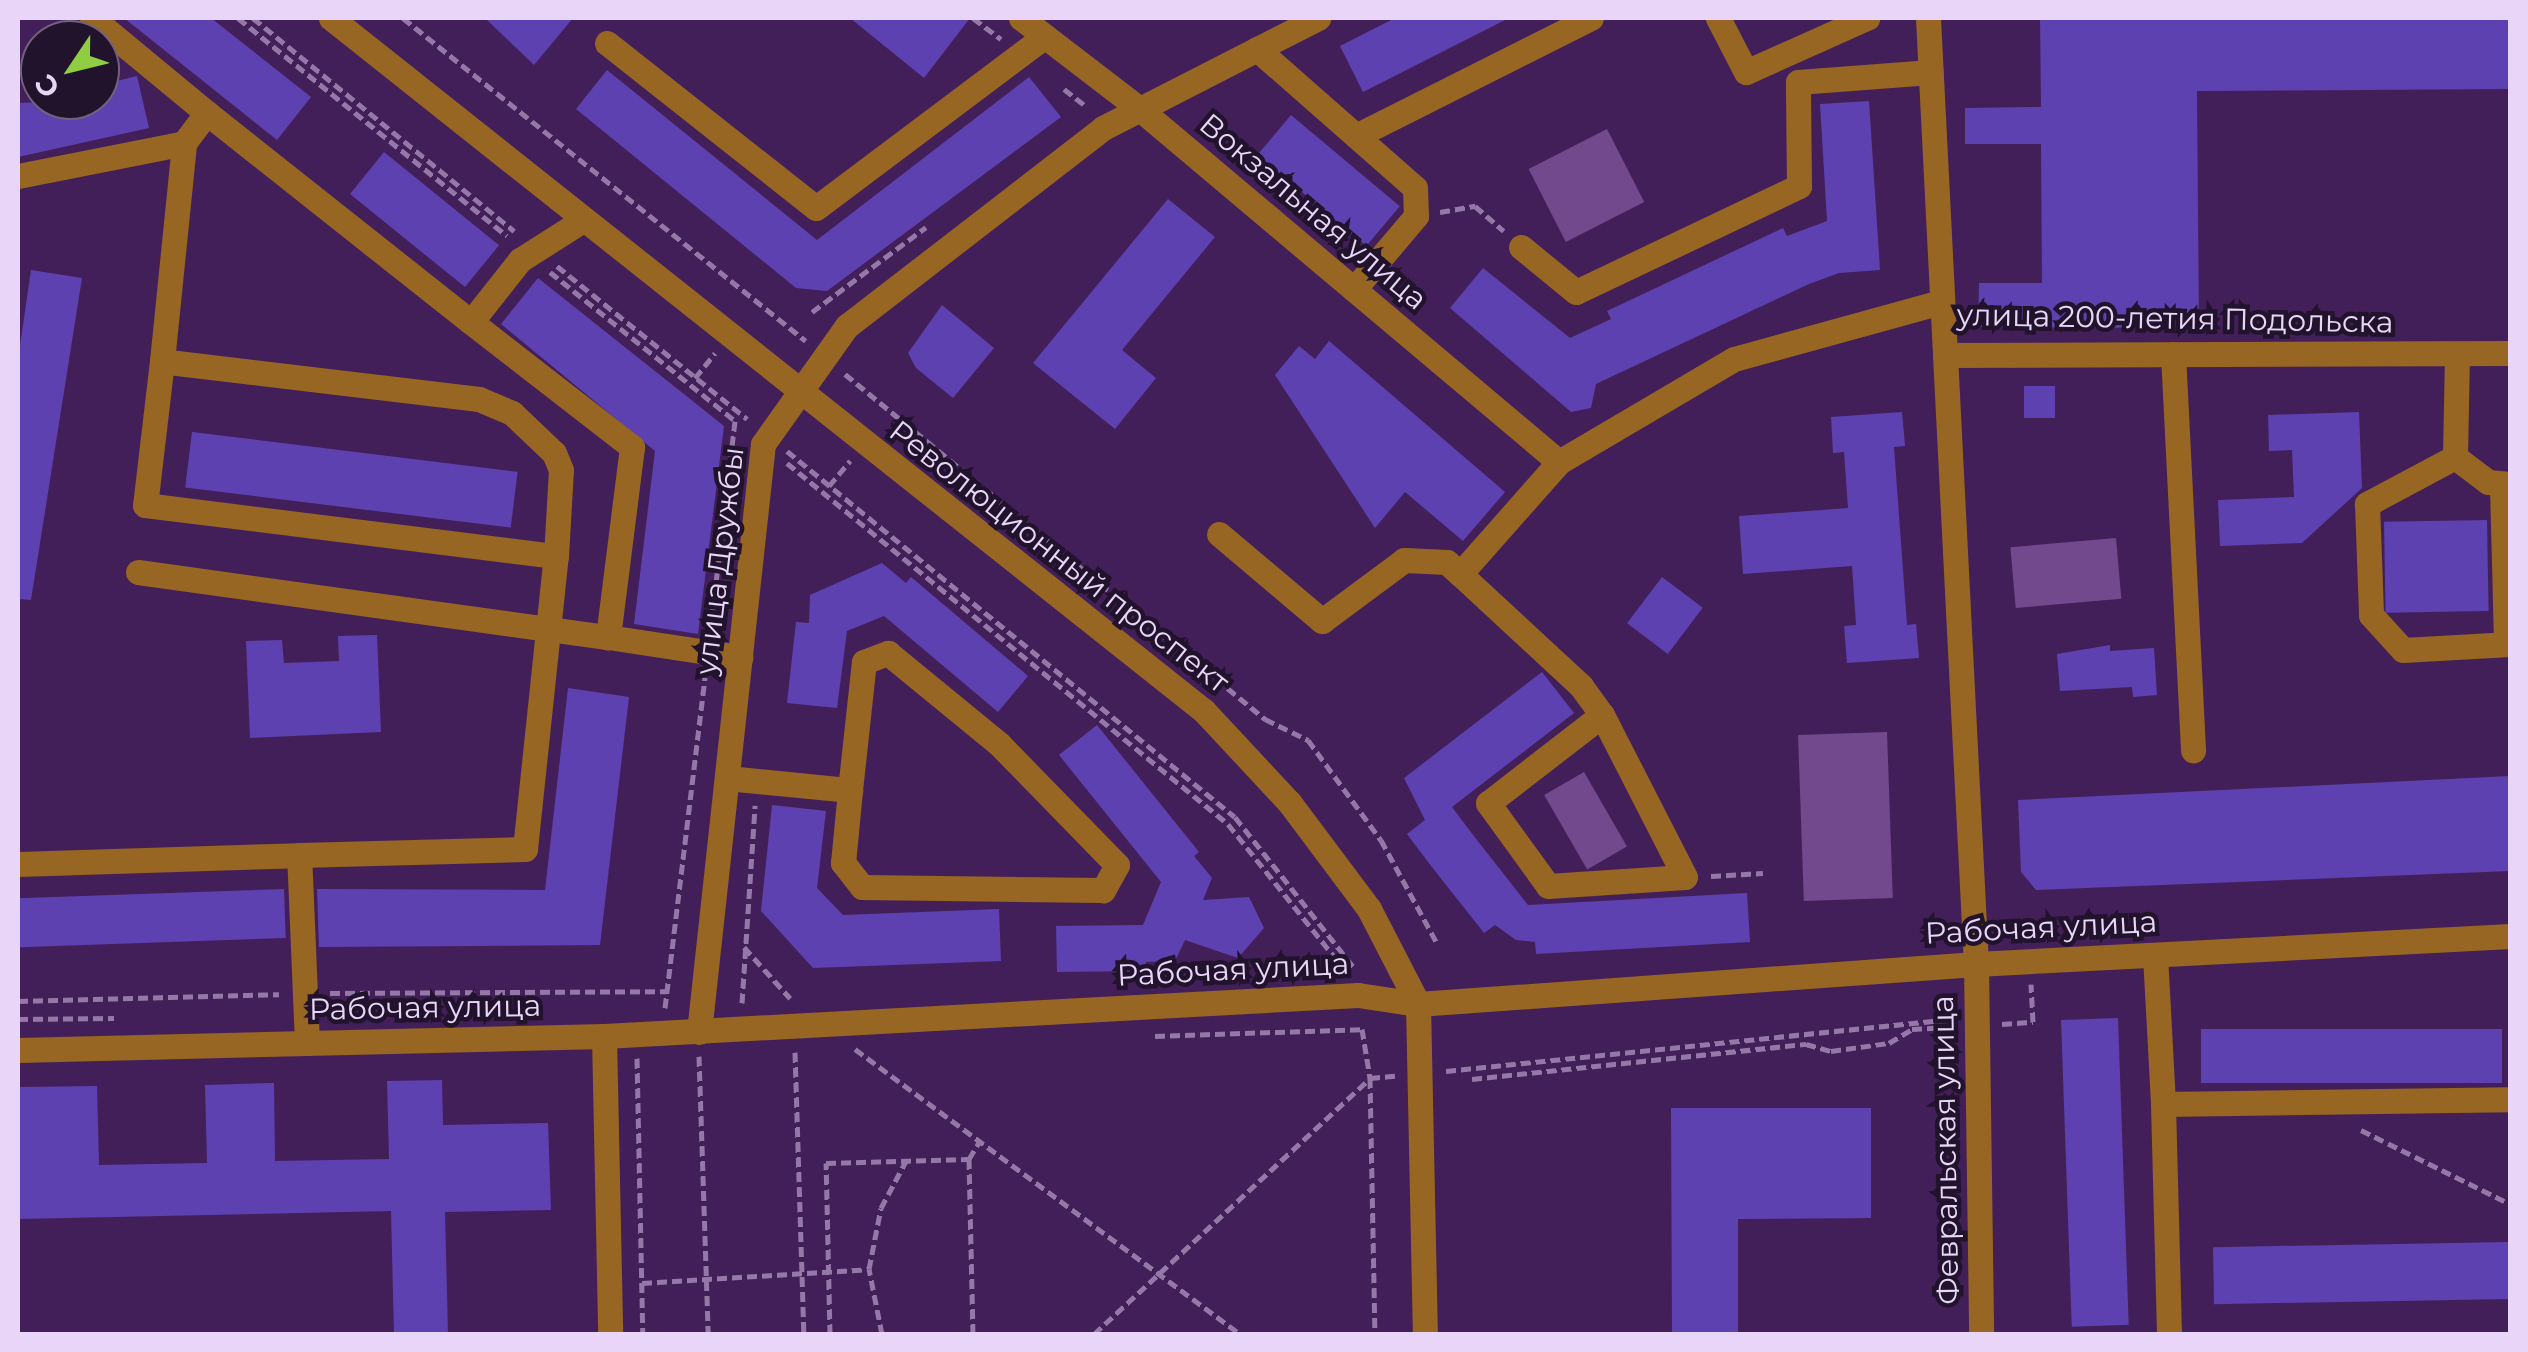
<!DOCTYPE html>
<html>
<head>
<meta charset="utf-8">
<style>
	body { margin:0 }
	#map { position:relative; width:2528px; height:1352px; overflow:hidden; background:#431f59; font-family:Montserrat,sans-serif }
	div>[style] { position:absolute }
	[style*='--x'] { left:calc(var(--x)*1px); top:calc(var(--y)*1px); width:calc(var(--w)*1px); rotate:calc(var(--a)*1deg) }
	.green>* { inset:0; background:#72498d; transform-origin:0 0 }
	.building>* { inset:0; background:#5e41b0; transform-origin:0 0 }
	.path>* { height:5px; margin-top:-2.5px; transform-origin:0; background:repeating-linear-gradient(90deg,#9478a7 0 10px,transparent 0 15px) }
	.minor>* { height:25px; margin:-12.5px; padding:0 12.5px; transform-origin:12.5px; border-radius:12.5px; background:#976623 }
	span { translate:-50% -50%; white-space:nowrap; text-align:center; line-height:1.15; -webkit-text-stroke:9px #22132c; paint-order:stroke }
	.street-label { font-size:30px; color:#e9d5f8 }
	.frame { position:absolute; inset:0; border:20px solid #e9d5f8; pointer-events:none }
	.north { position:absolute; left:20px; top:20px; width:100px; height:100px; box-sizing:border-box; background:#22132c; border:2px solid #72617e; border-radius:50%; rotate:235deg; font-size:28px; font-weight:700; line-height:40px; text-align:center; color:#e9d5f8 }
	.north::after { content:''; display:block; margin:auto; width:35px; height:45px; background:#8fcd42; clip-path:polygon(50% 0,100% 100%,50% 72%,0 100%) }
</style>
</head>
<body>
<div id="map">
	<div class="green">
		<i style="left:1607px;top:129px;width:82px;height:88px;rotate:63deg"></i>
		<i style="left:2116px;top:538px;width:61px;height:106px;rotate:85deg"></i>
		<i style="left:1887px;top:732px;width:166px;height:89px;rotate:88deg"></i>
		<i style="left:1584px;top:772px;width:86px;height:46px;rotate:60deg"></i>
	</div>
	<div class="building">
		<i style="clip-path:polygon(124px 18px,211px 18px,311px 97px,277px 140px)"></i>
		<i style="clip-path:polygon(485px 18px,573px 18px,534px 65px)"></i>
		<i style="clip-path:polygon(850px 18px,970px 18px,924px 78px)"></i>
		<i style="clip-path:polygon(1395px 18px,1509px 18px,1363px 92px,1340px 46px)"></i>
		<i style="clip-path:polygon(2040px 18px,2510px 18px,2510px 89px,2197px 91px,2199px 328px,1978px 327px,1979px 283px,2042px 283px,2041px 144px,1965px 144px,1965px 108px,2041px 107px)"></i>
		<i style="clip-path:polygon(607px 70px,817px 240px,1029px 77px,1061px 117px,827px 291px,796px 288px,576px 109px)"></i>
		<i style="clip-path:polygon(137px 76px,149px 128px,18px 157px,18px 103px,100px 100px,100px 85px)"></i>
		<i style="clip-path:polygon(1869px 101px,1880px 270px,1839px 273px,1809px 284px,1596px 384px,1591px 408px,1571px 412px,1450px 308px,1483px 268px,1570px 338px,1611px 319px,1607px 311px,1783px 228px,1787px 236px,1827px 221px,1820px 104px)"></i>
		<i style="left:1291px;top:115px;width:142px;height:52px;rotate:40deg"></i>
		<i style="left:384px;top:152px;width:148px;height:54px;rotate:39deg"></i>
		<i style="clip-path:polygon(1168px 199px,1215px 237px,1122px 350px,1156px 378px,1115px 429px,1033px 363px)"></i>
		<i style="clip-path:polygon(31px 270px,82px 278px,31px 600px,18px 599px,18px 359px)"></i>
		<i style="clip-path:polygon(538px 278px,724px 426px,698px 634px,634px 624px,655px 451px,501px 324px)"></i>
		<i style="clip-path:polygon(942px 305px,994px 348px,953px 398px,916px 368px,908px 353px)"></i>
		<i style="clip-path:polygon(1329px 341px,1505px 492px,1463px 541px,1405px 492px,1375px 528px,1275px 375px,1299px 346px,1315px 359px)"></i>
		<i style="left:2024px;top:386px;width:31px;height:32px"></i>
		<i style="clip-path:polygon(1902px 412px,1905px 446px,1894px 447px,1907px 625px,1916px 624px,1919px 658px,1847px 663px,1844px 626px,1856px 625px,1852px 566px,1743px 574px,1739px 516px,1848px 508px,1844px 452px,1833px 453px,1831px 417px)"></i>
		<i style="clip-path:polygon(2359px 412px,2362px 488px,2302px 543px,2220px 546px,2218px 500px,2294px 497px,2292px 450px,2269px 451px,2268px 415px)"></i>
		<i style="left:192px;top:432px;width:328px;height:56px;rotate:7deg"></i>
		<i style="left:2487px;top:520px;width:91px;height:103px;rotate:89deg"></i>
		<i style="clip-path:polygon(882px 563px,906px 583px,911px 577px,1028px 676px,998px 712px,884px 616px,847px 631px,837px 708px,787px 703px,796px 622px,809px 623px,810px 595px)"></i>
		<i style="left:1662px;top:577px;width:51px;height:58px;rotate:37deg"></i>
		<i style="clip-path:polygon(377px 635px,381px 732px,250px 738px,246px 641px,282px 640px,284px 663px,339px 661px,338px 636px)"></i>
		<i style="clip-path:polygon(2110px 645px,2110px 651px,2154px 648px,2157px 695px,2133px 697px,2132px 687px,2060px 691px,2057px 654px)"></i>
		<i style="clip-path:polygon(1542px 672px,1574px 713px,1452px 807px,1470px 831px,1528px 905px,1747px 893px,1750px 942px,1536px 954px,1535px 942px,1516px 940px,1495px 925px,1484px 933px,1428px 862px,1407px 834px,1425px 820px,1404px 778px)"></i>
		<i style="clip-path:polygon(568px 688px,629px 697px,600px 945px,319px 947px,317px 889px,545px 890px)"></i>
		<i style="clip-path:polygon(1097px 725px,1199px 852px,1194px 856px,1212px 878px,1203px 900px,1249px 897px,1264px 928px,1238px 958px,1185px 940px,1175px 961px,1146px 962px,1146px 971px,1057px 972px,1056px 926px,1143px 925px,1161px 882px,1059px 755px)"></i>
		<i style="clip-path:polygon(2510px 776px,2510px 871px,2036px 890px,2021px 872px,2018px 800px)"></i>
		<i style="clip-path:polygon(772px 805px,826px 811px,817px 888px,843px 915px,999px 909px,1001px 961px,813px 968px,761px 911px)"></i>
		<i style="left:284px;top:889px;width:49px;height:266px;rotate:88deg"></i>
		<i style="left:2118px;top:1018px;width:307px;height:57px;rotate:88deg"></i>
		<i style="left:2502px;top:1029px;width:54px;height:301px;rotate:90deg"></i>
		<i style="clip-path:polygon(442px 1080px,443px 1125px,548px 1123px,551px 1210px,445px 1212px,448px 1334px,394px 1334px,391px 1211px,18px 1219px,18px 1087px,97px 1086px,99px 1165px,207px 1163px,205px 1085px,274px 1083px,275px 1161px,389px 1159px,387px 1081px)"></i>
		<i style="clip-path:polygon(1671px 1108px,1871px 1108px,1871px 1218px,1738px 1219px,1738px 1334px,1672px 1334px)"></i>
		<i style="left:2509px;top:1242px;width:57px;height:296px;rotate:89deg"></i>
	</div>
	<div class="path">
		<i style="--x:238;--y:18;--w:346;--a:39"></i>
		<i style="--x:253;--y:18;--w:337;--a:39.2"></i>
		<i style="--x:403;--y:18;--w:516;--a:38.71"></i>
		<i style="--x:973;--y:18;--w:35;--a:37"></i>
		<i style="--x:1064;--y:89;--w:29;--a:38"></i>
		<i style="--x:1440;--y:212;--w:36;--a:-10"></i>
		<i style="--x:1475;--y:206;--w:38;--a:41"></i>
		<i style="--x:557;--y:266;--w:244;--a:38.8"></i>
		<i style="--x:550;--y:272;--w:238;--a:38.8"></i>
		<i style="--x:735;--y:421;--w:206;--a:96.7"></i>
		<i style="--x:812;--y:312;--w:142;--a:-36.7"></i>
		<i style="--x:845;--y:374;--w:544;--a:39.4"></i>
		<i style="--x:1265;--y:719;--w:48;--a:26"></i>
		<i style="--x:1308;--y:740;--w:124;--a:53.9"></i>
		<i style="--x:1381;--y:840;--w:119;--a:61.5"></i>
		<i style="--x:695;--y:378;--w:32;--a:-51"></i>
		<i style="--x:787;--y:451;--w:578;--a:39.25"></i>
		<i style="--x:1235;--y:817;--w:194;--a:51.7"></i>
		<i style="--x:787;--y:463;--w:570;--a:39.3"></i>
		<i style="--x:1228;--y:824;--w:187;--a:51.3"></i>
		<i style="--x:829;--y:486;--w:33;--a:-50"></i>
		<i style="--x:1711;--y:876;--w:52;--a:-3.3"></i>
		<i style="--x:744;--y:947;--w:69;--a:48"></i>
		<i style="--x:330;--y:993;--w:337;--a:-0.3"></i>
		<i style="--x:18;--y:1001;--w:261;--a:-1.5"></i>
		<i style="--x:742;--y:1003;--w:198;--a:-86.2"></i>
		<i style="--x:665;--y:1008;--w:333;--a:-83.1"></i>
		<i style="--x:18;--y:1019;--w:96;--a:-0.6"></i>
		<i style="--x:2002;--y:1024;--w:31;--a:-4"></i>
		<i style="--x:2033;--y:1022;--w:38;--a:-93"></i>
		<i style="--x:1155;--y:1036;--w:207;--a:-1.9"></i>
		<i style="--x:1362;--y:1029;--w:50;--a:80.7"></i>
		<i style="--x:1370;--y:1078;--w:256;--a:88.9"></i>
		<i style="--x:855;--y:1049;--w:479;--a:36.5"></i>
		<i style="--x:795;--y:1052;--w:282;--a:88.2"></i>
		<i style="--x:699;--y:1056;--w:278;--a:88.1"></i>
		<i style="--x:637;--y:1058;--w:276;--a:88.8"></i>
		<i style="--x:1446;--y:1071;--w:509;--a:-5.87"></i>
		<i style="--x:1472;--y:1079;--w:336;--a:-6"></i>
		<i style="--x:1806;--y:1044;--w:26;--a:16"></i>
		<i style="--x:1831;--y:1051;--w:59;--a:-7.9"></i>
		<i style="--x:1889;--y:1043;--w:27;--a:-31"></i>
		<i style="--x:1912;--y:1029;--w:39;--a:-3"></i>
		<i style="--x:2361;--y:1130;--w:166;--a:26.4"></i>
		<i style="--x:969;--y:1159;--w:21;--a:-59"></i>
		<i style="--x:642;--y:1283;--w:227;--a:-3.5"></i>
		<i style="--x:830;--y:1334;--w:171;--a:-91.3"></i>
		<i style="--x:826;--y:1163;--w:143;--a:-1.6"></i>
		<i style="--x:969;--y:1159;--w:175;--a:88.7"></i>
		<i style="--x:882;--y:1334;--w:66;--a:-101.3"></i>
		<i style="--x:869;--y:1269;--w:62;--a:-78.9"></i>
		<i style="--x:881;--y:1208;--w:53;--a:-62"></i>
		<i style="--x:1094;--y:1334;--w:376;--a:-42.8"></i>
		<i style="--x:1370;--y:1078;--w:25;--a:-5"></i>
	</div>
	<div class="minor">
		<i style="--x:92;--y:18;--w:149;--a:39.6"></i>
		<i style="--x:331;--y:18;--w:1115;--a:38.44"></i>
		<i style="--x:1204;--y:711;--w:125;--a:47"></i>
		<i style="--x:1289;--y:802;--w:134;--a:53.2"></i>
		<i style="--x:1369;--y:909;--w:107;--a:62.7"></i>
		<i style="--x:1418;--y:1004;--w:330;--a:88.8"></i>
		<i style="--x:1021;--y:18;--w:151;--a:37.5"></i>
		<i style="--x:1141;--y:110;--w:546;--a:40.1"></i>
		<i style="--x:1718;--y:18;--w:61;--a:62.6"></i>
		<i style="--x:1746;--y:72;--w:133;--a:-24.1"></i>
		<i style="--x:1928;--y:18;--w:337;--a:87.1"></i>
		<i style="--x:1945;--y:355;--w:565;--a:-0.2"></i>
		<i style="--x:607;--y:43;--w:266;--a:38.3"></i>
		<i style="--x:816;--y:208;--w:286;--a:-36.9"></i>
		<i style="--x:1257;--y:49;--w:210;--a:41.3"></i>
		<i style="--x:1415;--y:188;--w:28;--a:88"></i>
		<i style="--x:1416;--y:216;--w:96;--a:130.3"></i>
		<i style="--x:1356;--y:136;--w:263;--a:-26.7"></i>
		<i style="--x:18;--y:176;--w:169;--a:-11.2"></i>
		<i style="--x:1521;--y:247;--w:71;--a:39.3"></i>
		<i style="--x:1576;--y:292;--w:247;--a:-25.4"></i>
		<i style="--x:1799;--y:186;--w:104;--a:-90.6"></i>
		<i style="--x:1798;--y:82;--w:133;--a:-4.3"></i>
		<i style="--x:471;--y:322;--w:204;--a:37.8"></i>
		<i style="--x:632;--y:447;--w:192;--a:97.2"></i>
		<i style="--x:608;--y:637;--w:134;--a:8.6"></i>
		<i style="--x:2173;--y:354;--w:397;--a:87.1"></i>
		<i style="--x:1945;--y:355;--w:610;--a:87.09"></i>
		<i style="--x:1976;--y:964;--w:370;--a:89.2"></i>
		<i style="--x:162;--y:361;--w:145;--a:96.7"></i>
		<i style="--x:145;--y:505;--w:414;--a:7.1"></i>
		<i style="--x:556;--y:556;--w:86;--a:-86.7"></i>
		<i style="--x:561;--y:470;--w:18;--a:-112"></i>
		<i style="--x:554;--y:453;--w:58;--a:-136.4"></i>
		<i style="--x:512;--y:413;--w:36;--a:-157"></i>
		<i style="--x:479;--y:399;--w:319;--a:-173.2"></i>
		<i style="--x:162;--y:361;--w:219;--a:-84.2"></i>
		<i style="--x:184;--y:143;--w:38;--a:-53"></i>
		<i style="--x:207;--y:113;--w:337;--a:38.4"></i>
		<i style="--x:471;--y:322;--w:79;--a:-51.7"></i>
		<i style="--x:520;--y:260;--w:75;--a:-32.4"></i>
		<i style="--x:2455;--y:457;--w:100;--a:151.9"></i>
		<i style="--x:2367;--y:504;--w:111;--a:87.9"></i>
		<i style="--x:2371;--y:615;--w:47;--a:47.6"></i>
		<i style="--x:2403;--y:650;--w:107;--a:-3.2"></i>
		<i style="--x:2455;--y:457;--w:103;--a:-88.9"></i>
		<i style="--x:2455;--y:457;--w:41;--a:37.1"></i>
		<i style="--x:2488;--y:482;--w:22;--a:5"></i>
		<i style="--x:2502;--y:487;--w:75;--a:88.5"></i>
		<i style="--x:2504;--y:562;--w:6;--a:0"></i>
		<i style="--x:1219;--y:534;--w:135;--a:40.2"></i>
		<i style="--x:1322;--y:621;--w:102;--a:-36.6"></i>
		<i style="--x:1404;--y:560;--w:43;--a:2.7"></i>
		<i style="--x:1447;--y:562;--w:18;--a:43"></i>
		<i style="--x:2504;--y:562;--w:82;--a:88.6"></i>
		<i style="--x:138;--y:572;--w:474;--a:7.9"></i>
		<i style="--x:1602;--y:715;--w:144;--a:142.3"></i>
		<i style="--x:1488;--y:803;--w:102;--a:54.1"></i>
		<i style="--x:1548;--y:886;--w:137;--a:-3.8"></i>
		<i style="--x:1685;--y:877;--w:182;--a:-117.1"></i>
		<i style="--x:1602;--y:715;--w:36;--a:-126"></i>
		<i style="--x:1581;--y:686;--w:165;--a:-137.2"></i>
		<i style="--x:1460;--y:574;--w:149;--a:-48.5"></i>
		<i style="--x:1559;--y:462;--w:203;--a:-30.5"></i>
		<i style="--x:1734;--y:359;--w:215;--a:-15.4"></i>
		<i style="--x:727;--y:778;--w:124;--a:5.6"></i>
		<i style="--x:850;--y:790;--w:129;--a:-83.8"></i>
		<i style="--x:864;--y:662;--w:26;--a:-21"></i>
		<i style="--x:888;--y:653;--w:144;--a:39.3"></i>
		<i style="--x:999;--y:744;--w:169;--a:45.7"></i>
		<i style="--x:1117;--y:865;--w:29;--a:119"></i>
		<i style="--x:1103;--y:890;--w:241;--a:-179.3"></i>
		<i style="--x:862;--y:887;--w:31;--a:-128"></i>
		<i style="--x:843;--y:863;--w:73;--a:-84.5"></i>
		<i style="--x:18;--y:864;--w:281;--a:-1.8"></i>
		<i style="--x:2155;--y:955;--w:149;--a:86.9"></i>
		<i style="--x:2163;--y:1104;--w:347;--a:-0.8"></i>
		<i style="--x:699;--y:1032;--w:591;--a:-83.79"></i>
		<i style="--x:763;--y:444;--w:145;--a:-54.6"></i>
		<i style="--x:847;--y:326;--w:324;--a:-37.7"></i>
		<i style="--x:1103;--y:128;--w:242;--a:-27.1"></i>
		<i style="--x:604;--y:1036;--w:298;--a:88.8"></i>
		<i style="--x:307;--y:1043;--w:188;--a:-92.4"></i>
		<i style="--x:299;--y:855;--w:226;--a:-1.5"></i>
		<i style="--x:525;--y:849;--w:295;--a:-84"></i>
		<i style="--x:18;--y:1050;--w:586;--a:-1.37"></i>
		<i style="--x:604;--y:1036;--w:755;--a:-3.11"></i>
		<i style="--x:1358;--y:995;--w:61;--a:8.5"></i>
		<i style="--x:1418;--y:1004;--w:559;--a:-4.1"></i>
		<i style="--x:1976;--y:964;--w:535;--a:-3"></i>
		<i style="--x:2163;--y:1104;--w:230;--a:88.5"></i>
	</div>
	<div class="street-label">
		<span style="left:1313px;top:212px;rotate:40deg">Вокзальная улица</span>
		<span style="left:2175px;top:319px;rotate:1deg">улица 200-летия Подольска</span>
		<span style="left:1059px;top:557px;rotate:38deg">Революционный проспект</span>
		<span style="left:720px;top:561px;rotate:-83deg">улица Дружбы</span>
		<span style="left:2041px;top:928px;rotate:-3deg">Рабочая улица</span>
		<span style="left:1233px;top:970px;rotate:-3deg">Рабочая улица</span>
		<span style="left:425px;top:1008px;rotate:-1deg">Рабочая улица</span>
		<span style="left:1946px;top:1150px;rotate:-91deg">Февральская улица</span>
	</div>
	<div class="frame"></div>
	<div class="north">С</div>
</div>
</body>
</html>
